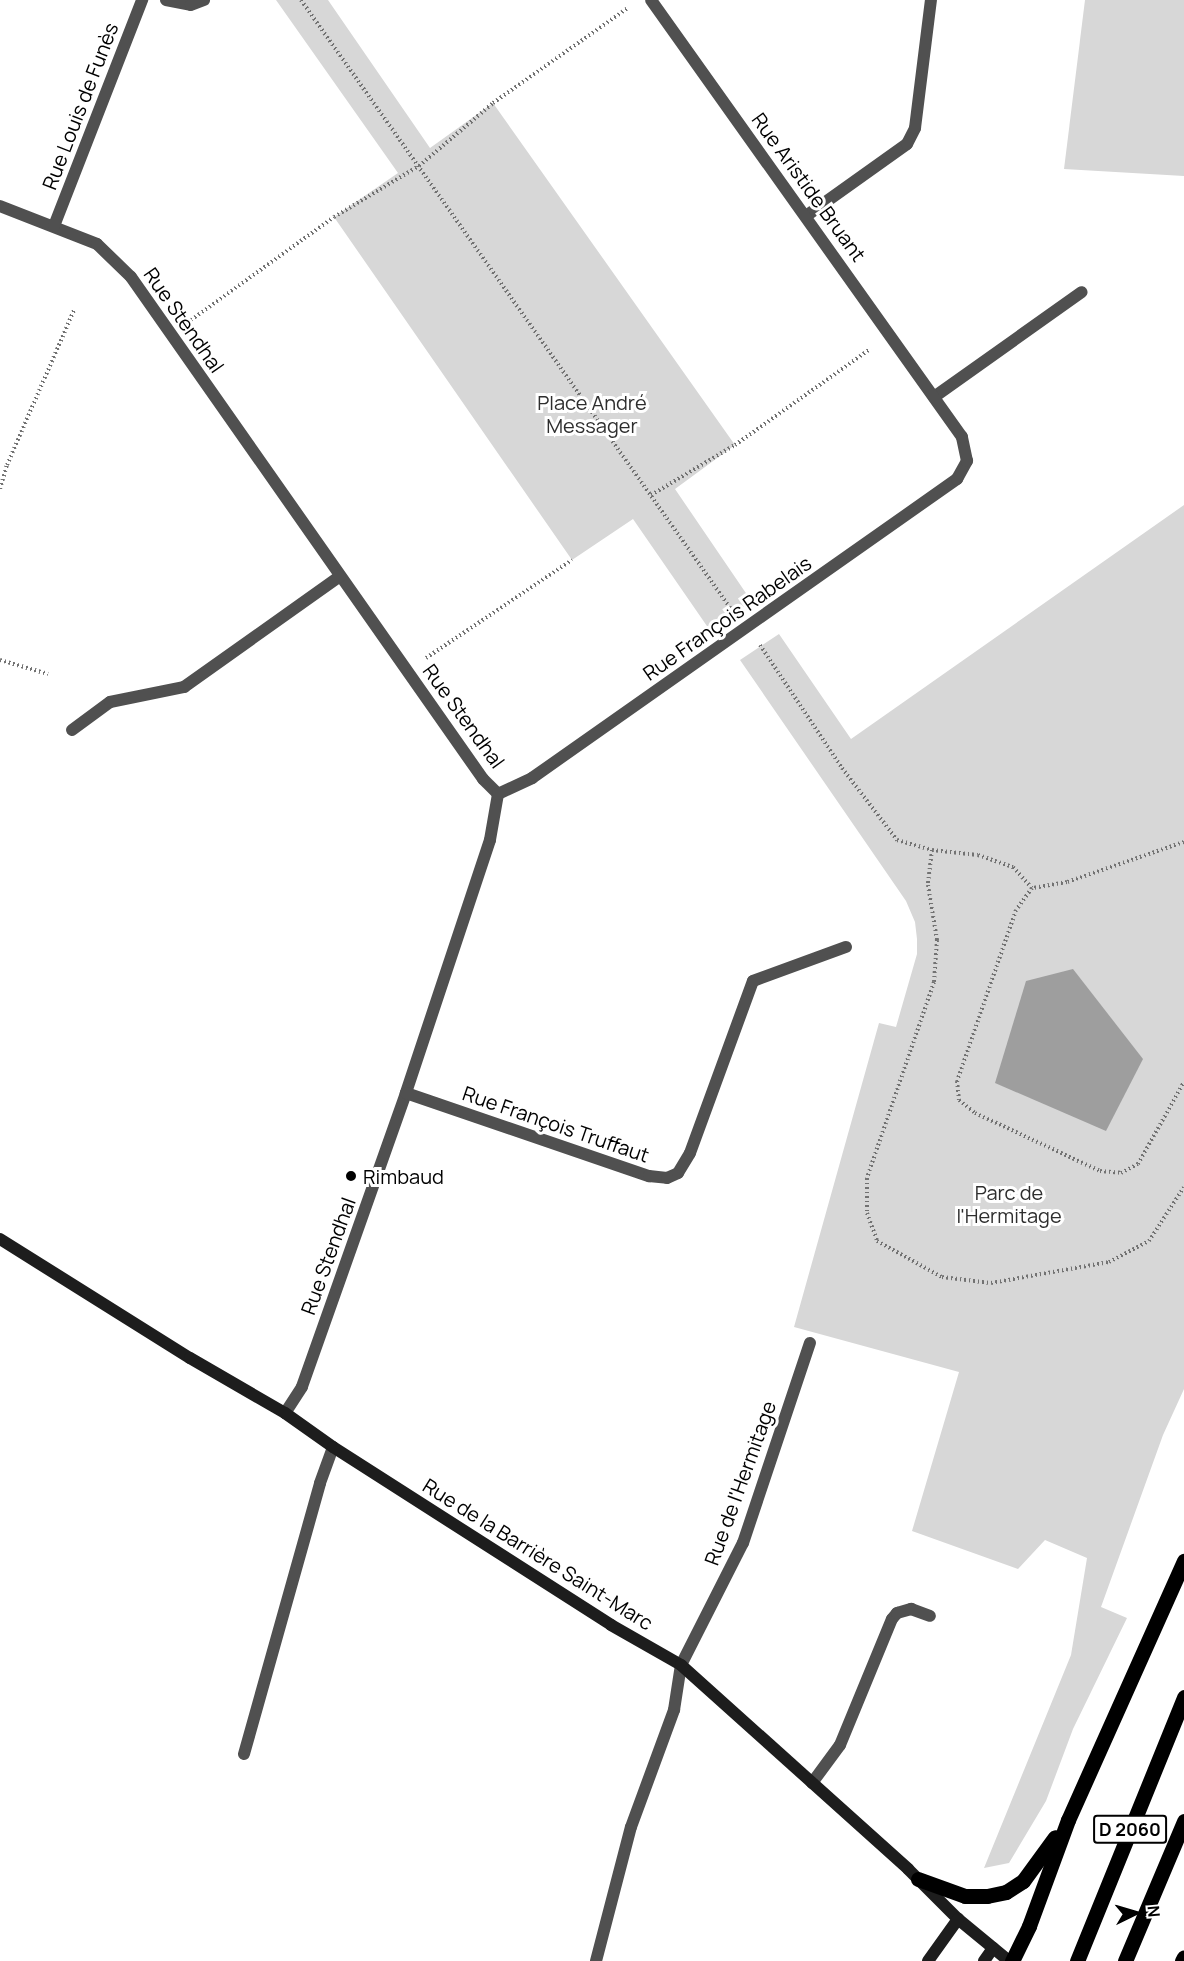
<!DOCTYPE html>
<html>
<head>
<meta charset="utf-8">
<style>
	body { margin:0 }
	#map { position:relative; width:1184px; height:1961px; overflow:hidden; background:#fff; font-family:Manrope,sans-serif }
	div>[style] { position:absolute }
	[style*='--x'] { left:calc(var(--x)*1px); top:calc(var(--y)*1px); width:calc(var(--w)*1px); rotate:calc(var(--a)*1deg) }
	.green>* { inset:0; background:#d7d7d7 }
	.water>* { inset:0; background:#9e9e9e }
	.path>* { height:4px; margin-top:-2px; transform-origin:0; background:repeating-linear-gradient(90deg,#727272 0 1.5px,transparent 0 4.5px) }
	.lane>* { height:12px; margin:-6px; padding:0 6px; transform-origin:6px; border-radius:6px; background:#505050 }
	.street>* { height:12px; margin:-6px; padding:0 6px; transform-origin:6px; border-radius:6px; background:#505050 }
	.secondary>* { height:12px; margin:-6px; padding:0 6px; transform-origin:6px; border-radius:6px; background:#1d1d1d }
	.primary>* { height:15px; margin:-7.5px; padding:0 7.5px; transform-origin:7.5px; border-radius:7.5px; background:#000 }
	.dots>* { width:16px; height:16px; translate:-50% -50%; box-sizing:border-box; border:3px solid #fff; border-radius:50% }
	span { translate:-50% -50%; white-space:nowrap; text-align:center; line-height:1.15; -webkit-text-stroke:6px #fff; paint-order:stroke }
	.shield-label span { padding:2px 4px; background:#fff; border:2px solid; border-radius:4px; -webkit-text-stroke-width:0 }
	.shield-label { font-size:18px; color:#000; font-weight:700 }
	.street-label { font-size:20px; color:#000 }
	.park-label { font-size:20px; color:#2e2e2e }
	.poi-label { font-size:20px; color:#000 }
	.left { translate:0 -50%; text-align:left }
	.north { position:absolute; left:1106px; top:1883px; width:60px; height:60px; -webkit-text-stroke:4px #fff; paint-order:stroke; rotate:85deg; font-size:16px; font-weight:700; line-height:24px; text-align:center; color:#000 }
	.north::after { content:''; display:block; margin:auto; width:21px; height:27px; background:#000; clip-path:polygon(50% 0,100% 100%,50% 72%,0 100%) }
</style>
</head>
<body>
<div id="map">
	<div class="green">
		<i style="clip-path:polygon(276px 0,328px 0,430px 148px,493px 103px,735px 445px,675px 489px,752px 602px,709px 629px,633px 519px,572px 560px,334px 217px,398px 173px)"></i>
		<i style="clip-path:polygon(1085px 0,1184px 0,1184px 176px,1064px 169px)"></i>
		<i style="clip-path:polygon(1184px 505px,1184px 1389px,1163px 1435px,1101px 1607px,1127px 1618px,1073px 1729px,1046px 1801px,1009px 1863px,984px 1868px,1071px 1655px,1087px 1558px,1045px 1540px,1018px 1569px,912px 1531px,959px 1372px,794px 1327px,879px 1023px,896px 1027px,917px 954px,917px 939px,915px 922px,906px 901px,740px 660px,779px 634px,851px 739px)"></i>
	</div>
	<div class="water">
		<i style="clip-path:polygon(1073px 969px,1143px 1059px,1106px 1131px,995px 1083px,1026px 981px)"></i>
	</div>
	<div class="path">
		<i style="--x:301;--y:0;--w:746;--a:54.78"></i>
		<i style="--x:191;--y:320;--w:176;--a:-35.8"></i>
		<i style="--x:334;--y:217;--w:99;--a:-31"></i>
		<i style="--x:419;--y:166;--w:97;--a:-40.4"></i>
		<i style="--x:493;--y:103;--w:166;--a:-35.2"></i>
		<i style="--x:0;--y:489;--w:25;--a:-74"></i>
		<i style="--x:7;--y:465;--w:169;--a:-66.6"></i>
		<i style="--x:651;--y:495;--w:98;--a:-30.8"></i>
		<i style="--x:735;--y:445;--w:166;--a:-35.4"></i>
		<i style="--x:760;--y:645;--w:148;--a:56.3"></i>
		<i style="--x:842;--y:768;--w:91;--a:52.6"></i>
		<i style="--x:897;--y:840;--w:36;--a:16"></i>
		<i style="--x:932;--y:850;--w:46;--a:6.2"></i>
		<i style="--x:978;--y:855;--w:37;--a:19"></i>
		<i style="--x:1013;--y:867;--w:28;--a:48"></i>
		<i style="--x:426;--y:658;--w:176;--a:-33.9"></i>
		<i style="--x:0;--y:660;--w:50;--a:16.3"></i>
		<i style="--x:1184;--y:842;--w:124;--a:161.1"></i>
		<i style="--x:1067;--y:882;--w:36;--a:170"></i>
		<i style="--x:1032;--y:888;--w:27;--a:126"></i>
		<i style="--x:1016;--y:910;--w:181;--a:109"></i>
		<i style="--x:957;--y:1081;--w:19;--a:84"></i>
		<i style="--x:959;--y:1100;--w:21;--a:39"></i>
		<i style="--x:975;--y:1113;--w:138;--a:24.9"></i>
		<i style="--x:1100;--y:1171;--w:21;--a:5"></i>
		<i style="--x:1121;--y:1173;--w:19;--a:-28"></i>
		<i style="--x:1138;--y:1164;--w:94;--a:-60.7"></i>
		<i style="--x:932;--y:850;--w:35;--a:97"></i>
		<i style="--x:928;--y:885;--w:56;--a:80.7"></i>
		<i style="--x:937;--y:940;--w:42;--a:94.1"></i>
		<i style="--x:934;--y:982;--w:207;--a:108.9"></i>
		<i style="--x:867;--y:1178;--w:35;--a:90"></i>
		<i style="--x:867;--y:1213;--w:30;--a:70"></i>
		<i style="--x:877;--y:1241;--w:74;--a:29"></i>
		<i style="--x:942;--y:1277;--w:49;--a:7"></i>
		<i style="--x:991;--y:1283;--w:120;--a:-10.1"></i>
		<i style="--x:1109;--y:1262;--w:45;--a:-27.7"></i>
		<i style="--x:1149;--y:1241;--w:64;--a:-57.1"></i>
	</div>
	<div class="lane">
		<i style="--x:244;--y:1754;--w:281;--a:-74.3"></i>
		<i style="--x:320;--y:1483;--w:38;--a:-70"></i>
		<i style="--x:812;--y:1783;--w:47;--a:-53.6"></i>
		<i style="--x:840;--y:1745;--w:136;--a:-67.6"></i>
		<i style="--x:892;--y:1619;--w:8;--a:-50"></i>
		<i style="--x:897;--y:1613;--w:15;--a:-16"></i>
		<i style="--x:911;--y:1609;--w:20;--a:20"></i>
	</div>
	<div class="street">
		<i style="--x:166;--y:0;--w:25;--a:11"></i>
		<i style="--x:191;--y:5;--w:14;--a:-21"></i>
		<i style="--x:0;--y:206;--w:104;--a:21.4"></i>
		<i style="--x:97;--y:244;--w:47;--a:44.1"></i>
		<i style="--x:131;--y:277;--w:613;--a:54.96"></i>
		<i style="--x:483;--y:779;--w:21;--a:45"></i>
		<i style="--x:498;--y:794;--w:47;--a:99.9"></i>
		<i style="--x:490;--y:840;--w:267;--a:108.4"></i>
		<i style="--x:406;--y:1093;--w:312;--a:109.5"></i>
		<i style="--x:302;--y:1387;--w:31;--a:123"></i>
		<i style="--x:806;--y:216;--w:124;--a:-35.5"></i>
		<i style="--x:907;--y:144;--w:18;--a:-63"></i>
		<i style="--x:915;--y:128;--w:129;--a:-82.9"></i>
		<i style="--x:54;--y:226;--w:243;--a:-68.7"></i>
		<i style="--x:934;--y:397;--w:181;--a:-35.4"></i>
		<i style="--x:72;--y:730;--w:47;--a:-36.4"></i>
		<i style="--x:110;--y:702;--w:76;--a:-11.5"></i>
		<i style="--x:184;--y:687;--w:191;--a:-35.4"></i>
		<i style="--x:498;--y:794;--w:38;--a:-25"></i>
		<i style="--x:532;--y:778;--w:520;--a:-35.13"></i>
		<i style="--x:957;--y:479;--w:21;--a:-61"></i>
		<i style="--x:967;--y:461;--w:25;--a:-102"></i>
		<i style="--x:962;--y:437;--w:536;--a:-125.44"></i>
		<i style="--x:406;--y:1093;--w:257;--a:18.9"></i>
		<i style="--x:649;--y:1176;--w:18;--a:6"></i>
		<i style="--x:667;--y:1178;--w:12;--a:-24"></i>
		<i style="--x:678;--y:1173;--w:23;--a:-59"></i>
		<i style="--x:690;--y:1153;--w:183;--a:-69.9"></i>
		<i style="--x:753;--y:981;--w:99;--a:-20.1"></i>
		<i style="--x:596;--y:1961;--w:138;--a:-75.4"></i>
		<i style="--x:631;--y:1827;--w:125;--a:-69.8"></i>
		<i style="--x:674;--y:1710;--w:46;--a:-81.2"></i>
		<i style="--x:681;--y:1665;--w:137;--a:-63.1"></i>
		<i style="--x:743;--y:1543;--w:211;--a:-71.5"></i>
	</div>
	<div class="secondary">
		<i style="--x:0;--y:1239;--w:224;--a:32.1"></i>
		<i style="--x:190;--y:1358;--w:110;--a:30.1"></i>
		<i style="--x:285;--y:1413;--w:59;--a:35.3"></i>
		<i style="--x:333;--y:1447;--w:330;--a:32.6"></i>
		<i style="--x:611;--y:1625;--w:81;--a:29.7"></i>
		<i style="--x:681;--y:1665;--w:305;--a:41.9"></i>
		<i style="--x:908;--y:1869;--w:71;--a:45"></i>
		<i style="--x:958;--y:1919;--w:66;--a:39.5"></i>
		<i style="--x:928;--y:1961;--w:52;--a:-54.5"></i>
		<i style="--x:984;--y:1961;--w:16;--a:-55"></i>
	</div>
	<div class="primary">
		<i style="--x:918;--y:1879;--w:50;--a:19.9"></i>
		<i style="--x:965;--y:1896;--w:22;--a:0"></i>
		<i style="--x:987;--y:1896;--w:19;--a:-12"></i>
		<i style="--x:1006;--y:1892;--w:20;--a:-33"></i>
		<i style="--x:1023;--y:1881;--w:54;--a:-54"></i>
		<i style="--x:1012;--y:1961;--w:39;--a:-64"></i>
		<i style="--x:1029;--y:1926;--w:113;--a:-69.8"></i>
		<i style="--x:1068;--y:1820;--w:284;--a:-65.9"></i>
		<i style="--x:1077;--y:1961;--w:285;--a:-67.9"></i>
		<i style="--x:1125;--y:1961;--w:152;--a:-67.1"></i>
		<i style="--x:1182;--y:1961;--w:4;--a:-63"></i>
	</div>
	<div class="dots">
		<i style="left:351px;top:1176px;background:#000"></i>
	</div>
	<div class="shield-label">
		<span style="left:1130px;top:1829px">D 2060</span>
	</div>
	<div class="street-label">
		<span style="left:80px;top:106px;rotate:-69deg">Rue Louis de Funès</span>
		<span style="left:809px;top:187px;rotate:54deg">Rue Aristide Bruant</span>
		<span style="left:184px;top:320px;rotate:55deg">Rue Stendhal</span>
		<span style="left:727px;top:618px;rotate:-35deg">Rue François Rabelais</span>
		<span style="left:464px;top:716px;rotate:54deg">Rue Stendhal</span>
		<span style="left:556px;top:1124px;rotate:19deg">Rue François Truffaut</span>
		<span style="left:328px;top:1256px;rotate:-70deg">Rue Stendhal</span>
		<span style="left:740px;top:1483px;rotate:-70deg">Rue de l'Hermitage</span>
		<span style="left:538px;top:1554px;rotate:32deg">Rue de la Barrière Saint-Marc</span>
	</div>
	<div class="park-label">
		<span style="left:592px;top:414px">Place André<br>Messager</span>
		<span style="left:1009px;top:1204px">Parc de<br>l'Hermitage</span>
	</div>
	<div class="poi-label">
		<span class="left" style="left:363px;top:1176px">Rimbaud</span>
	</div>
	<div class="north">N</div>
</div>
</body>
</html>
